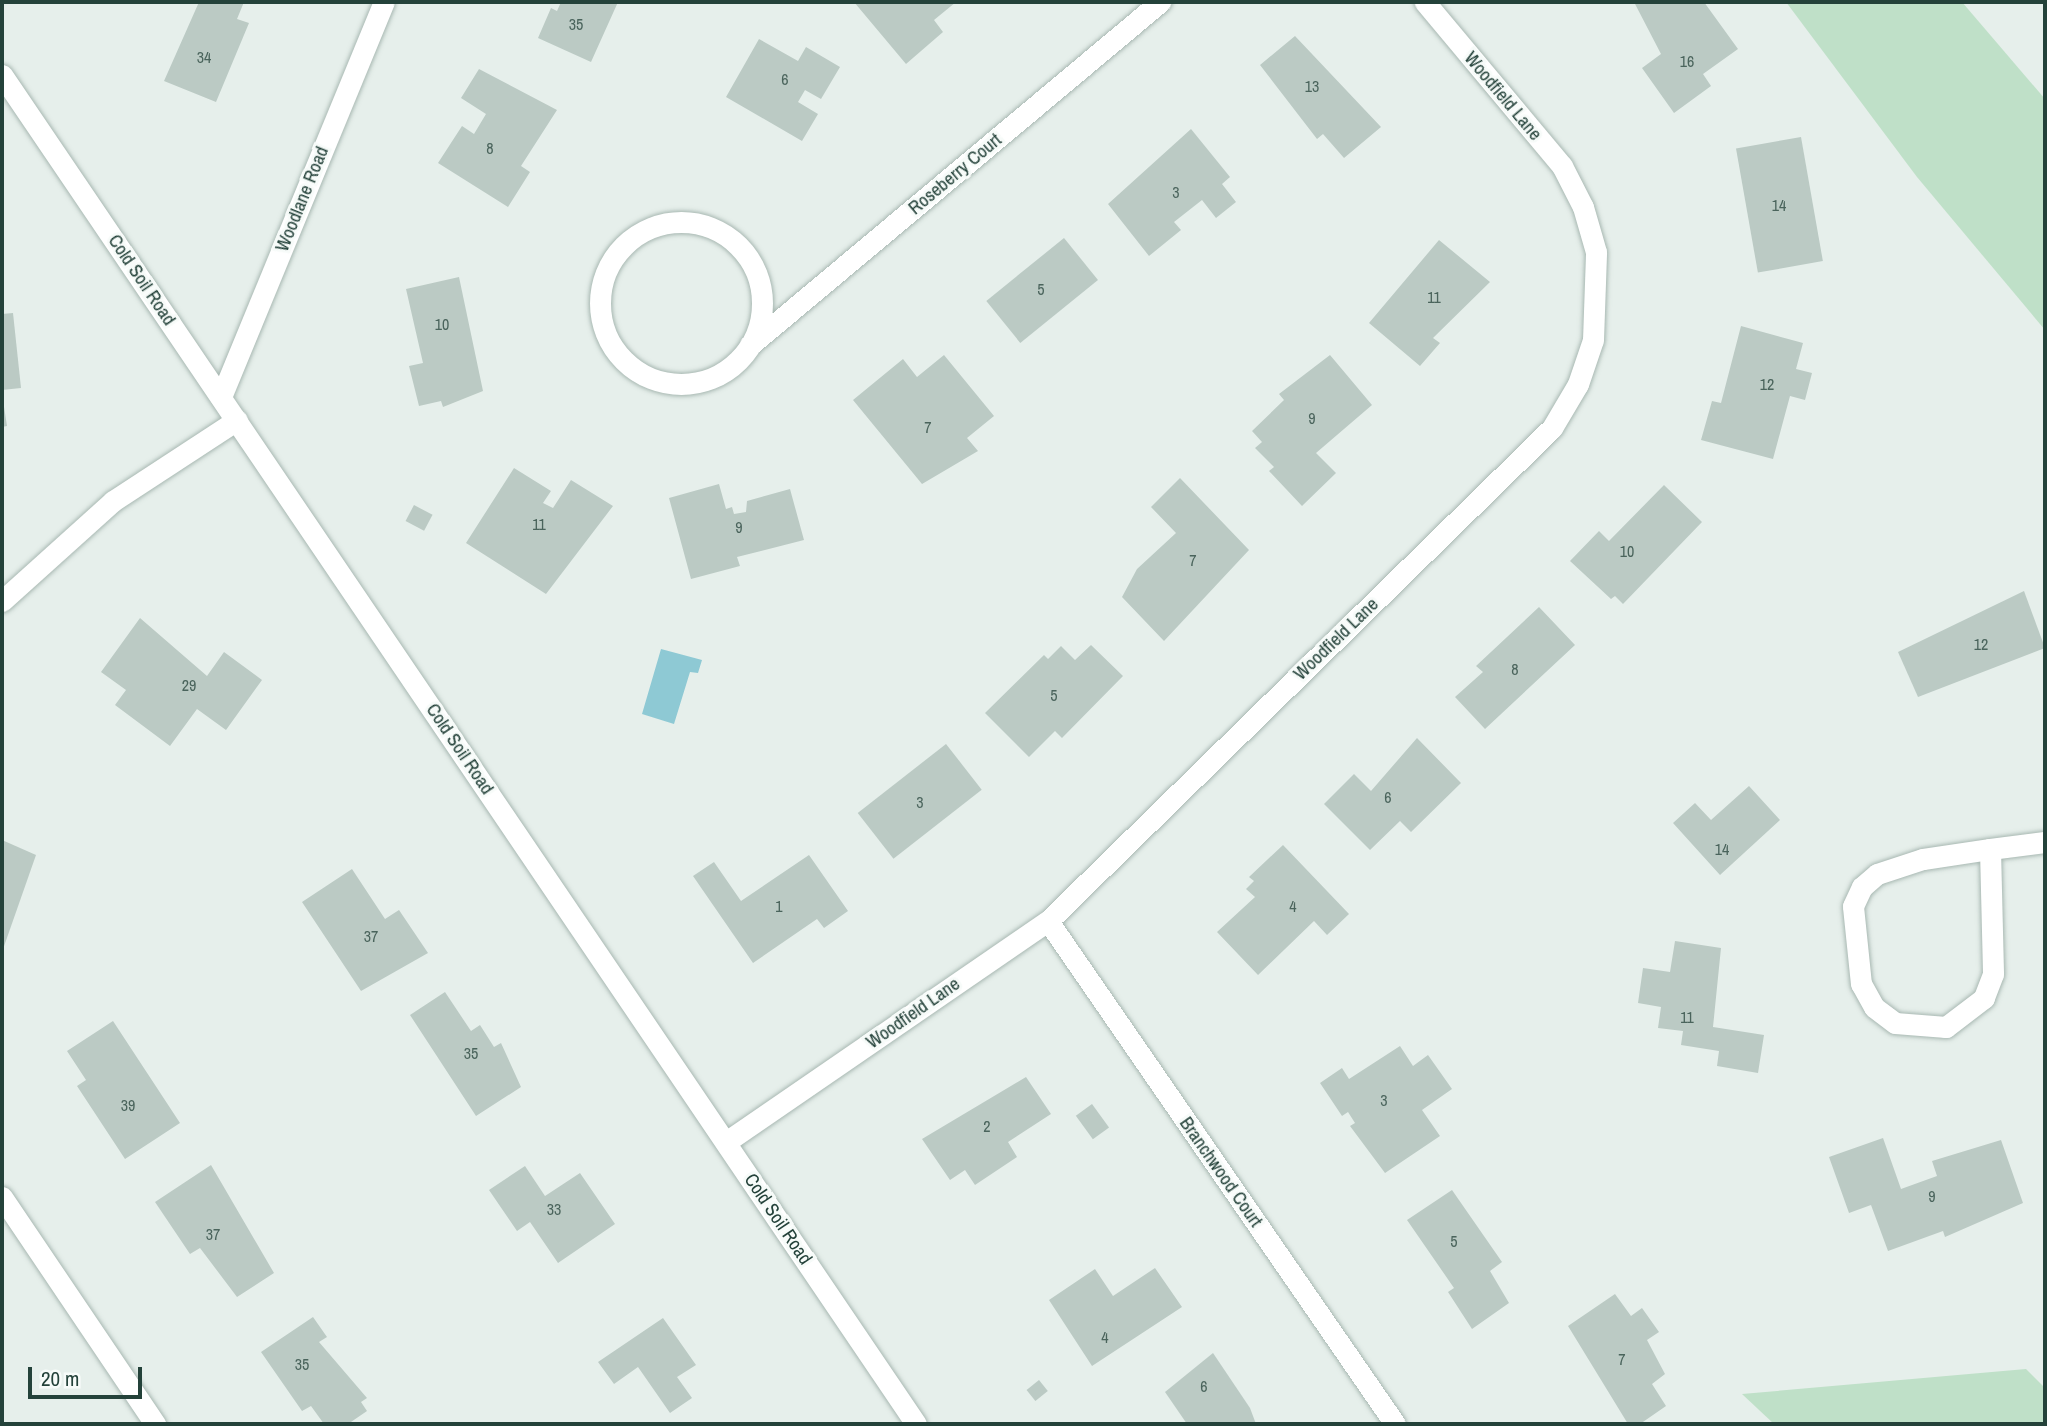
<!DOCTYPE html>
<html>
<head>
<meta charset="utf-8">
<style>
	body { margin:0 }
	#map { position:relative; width:2047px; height:1426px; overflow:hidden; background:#e6efeb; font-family:"Archivo Narrow",sans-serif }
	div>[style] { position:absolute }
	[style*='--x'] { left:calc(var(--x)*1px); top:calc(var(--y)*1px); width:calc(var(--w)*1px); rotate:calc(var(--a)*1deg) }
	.green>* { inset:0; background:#bfe0c8 }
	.water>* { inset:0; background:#8ec9d4 }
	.building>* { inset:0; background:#bbcac4; transform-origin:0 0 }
	.roads { filter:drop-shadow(0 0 2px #a8b8b2) drop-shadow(0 0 2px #a8b8b2) }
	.minor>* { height:21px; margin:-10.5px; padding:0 10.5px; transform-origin:10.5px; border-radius:10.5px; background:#fff }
	.minor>.ring { margin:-10.5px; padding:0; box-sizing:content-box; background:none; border:21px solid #fff; border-radius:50% }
	.tertiary>* { height:21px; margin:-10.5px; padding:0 10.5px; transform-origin:10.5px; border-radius:10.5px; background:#fff }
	span { translate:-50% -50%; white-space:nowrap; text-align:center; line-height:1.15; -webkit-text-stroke:6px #f7fbf9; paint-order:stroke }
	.number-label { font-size:16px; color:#4a645c }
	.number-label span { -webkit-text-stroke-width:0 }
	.street-label { font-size:19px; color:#24423a }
	.frame { position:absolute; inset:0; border:4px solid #24423a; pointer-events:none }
	.scale { position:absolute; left:28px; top:1367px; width:114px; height:32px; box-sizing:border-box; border:4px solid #24423a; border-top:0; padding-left:9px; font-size:21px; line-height:24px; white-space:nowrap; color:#24423a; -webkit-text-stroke:5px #f7fbf9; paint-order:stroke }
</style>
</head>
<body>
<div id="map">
	<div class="green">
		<i style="clip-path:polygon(1786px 2px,1962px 2px,2045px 99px,2045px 330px,1917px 177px)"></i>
		<i style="clip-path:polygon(2026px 1369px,2045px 1388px,2045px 1424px,1774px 1424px,1742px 1394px)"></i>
	</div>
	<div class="water">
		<i style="clip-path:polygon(661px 649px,702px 660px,698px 673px,690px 672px,674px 724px,642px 714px)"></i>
	</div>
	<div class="building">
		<i style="clip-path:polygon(199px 2px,244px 2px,237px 19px,249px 23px,216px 102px,164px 81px)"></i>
		<i style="clip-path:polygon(561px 2px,618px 2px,591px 62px,538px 38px,551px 8px,557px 11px)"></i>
		<i style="clip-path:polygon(854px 2px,956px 2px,934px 20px,943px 32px,906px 64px)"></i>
		<i style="clip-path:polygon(1634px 2px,1704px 2px,1738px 49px,1703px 74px,1711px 86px,1674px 113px,1642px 68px,1661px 54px)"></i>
		<i style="clip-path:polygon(1295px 36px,1381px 127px,1344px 158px,1323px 134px,1317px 139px,1260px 65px)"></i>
		<i style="clip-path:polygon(759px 39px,798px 61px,806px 47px,840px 67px,821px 99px,805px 90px,798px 102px,818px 114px,802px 141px,726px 97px)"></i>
		<i style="clip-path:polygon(479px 69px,557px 110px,521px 166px,530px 172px,508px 207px,438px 163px,462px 126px,474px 134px,486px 114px,461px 98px)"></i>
		<i style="clip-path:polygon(1191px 129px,1230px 177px,1222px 184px,1236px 202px,1216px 218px,1202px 200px,1174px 222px,1181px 230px,1149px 256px,1108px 204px)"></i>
		<i style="left:1801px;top:137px;width:126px;height:66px;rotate:80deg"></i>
		<i style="left:1064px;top:238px;width:54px;height:100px;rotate:51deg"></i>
		<i style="clip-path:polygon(1439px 240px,1490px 282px,1433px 338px,1440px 343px,1420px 366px,1369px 323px)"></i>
		<i style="clip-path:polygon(459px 277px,483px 391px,443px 407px,441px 401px,419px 406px,409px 366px,423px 363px,406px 289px)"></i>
		<i style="clip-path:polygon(13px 313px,21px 388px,2px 390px,2px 314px)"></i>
		<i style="clip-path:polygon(1741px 326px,1803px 343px,1796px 369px,1812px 373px,1805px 400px,1790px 396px,1773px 459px,1701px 440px,1712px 401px,1721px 403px)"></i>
		<i style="clip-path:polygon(944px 355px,994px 416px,967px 438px,978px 451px,922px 484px,853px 400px,903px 359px,917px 377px)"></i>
		<i style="clip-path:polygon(1330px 355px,1372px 405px,1316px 453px,1336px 473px,1302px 506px,1269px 471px,1274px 467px,1255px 448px,1262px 442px,1252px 431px,1284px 400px,1279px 394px)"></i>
		<i style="clip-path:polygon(2px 394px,7px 426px,2px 427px)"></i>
		<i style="clip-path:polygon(514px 468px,551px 491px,543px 503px,553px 508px,571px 480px,613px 506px,546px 594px,466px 543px)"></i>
		<i style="clip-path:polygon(1180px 478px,1249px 550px,1164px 641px,1122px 597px,1137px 569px,1176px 533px,1151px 507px)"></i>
		<i style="clip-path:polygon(719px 484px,726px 509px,732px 507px,734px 514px,746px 512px,747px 501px,790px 489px,804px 540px,737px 557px,740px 566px,691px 579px,669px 498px)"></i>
		<i style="clip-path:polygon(1664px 485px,1702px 522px,1623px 604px,1615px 596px,1611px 599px,1570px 561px,1599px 531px,1609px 541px)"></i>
		<i style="left:414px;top:505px;width:21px;height:18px;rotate:28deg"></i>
		<i style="clip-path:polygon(2024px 591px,2045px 648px,1918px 697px,1898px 652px)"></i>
		<i style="clip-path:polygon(1539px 607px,1575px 645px,1485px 729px,1455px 697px,1483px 672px,1476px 666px)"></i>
		<i style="clip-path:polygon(140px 618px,207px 676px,224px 652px,262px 680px,226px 730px,197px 709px,170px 746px,115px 705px,126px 690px,101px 672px)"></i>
		<i style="clip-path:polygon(1091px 645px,1123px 676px,1062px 738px,1055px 731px,1029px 757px,985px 713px,1044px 655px,1048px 659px,1061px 646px,1075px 660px)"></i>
		<i style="clip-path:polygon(1417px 738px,1461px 783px,1411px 832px,1400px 821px,1370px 850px,1324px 804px,1354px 774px,1371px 791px)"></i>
		<i style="left:946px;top:744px;width:58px;height:112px;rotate:52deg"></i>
		<i style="clip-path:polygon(1749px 786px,1780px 820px,1720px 875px,1673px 823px,1695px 803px,1711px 820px)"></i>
		<i style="clip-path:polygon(2px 840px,36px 855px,2px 952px)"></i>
		<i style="clip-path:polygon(1283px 845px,1349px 914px,1327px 935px,1314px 921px,1258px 975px,1217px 932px,1255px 897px,1246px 889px,1254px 881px,1249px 877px)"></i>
		<i style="clip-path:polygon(809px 855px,848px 911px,824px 928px,817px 919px,753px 963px,693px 876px,714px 862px,741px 901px)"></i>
		<i style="clip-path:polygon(352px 869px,385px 919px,399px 910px,428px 953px,361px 991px,302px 902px)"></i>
		<i style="clip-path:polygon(1675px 941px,1721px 948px,1713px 1027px,1764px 1035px,1758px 1073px,1717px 1066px,1719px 1051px,1681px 1045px,1683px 1031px,1658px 1028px,1661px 1007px,1638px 1003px,1643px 968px,1670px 972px)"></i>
		<i style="clip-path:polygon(445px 992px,471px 1031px,480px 1025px,494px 1047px,501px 1043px,521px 1087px,476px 1116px,410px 1015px)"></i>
		<i style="clip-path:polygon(113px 1021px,180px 1123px,125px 1159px,77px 1086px,86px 1080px,67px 1051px)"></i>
		<i style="clip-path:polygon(1400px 1046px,1413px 1066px,1428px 1055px,1452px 1089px,1422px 1110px,1440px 1136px,1385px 1173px,1350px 1126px,1355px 1123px,1348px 1112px,1342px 1116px,1320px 1083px,1342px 1068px,1349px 1079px)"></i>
		<i style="clip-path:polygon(1026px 1077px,1051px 1114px,1008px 1142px,1017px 1157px,975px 1185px,965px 1170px,950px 1180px,922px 1139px)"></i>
		<i style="left:1092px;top:1104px;width:29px;height:20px;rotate:54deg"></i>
		<i style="clip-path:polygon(1883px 1138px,1901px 1189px,1937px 1176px,1932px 1161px,2001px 1140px,2023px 1203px,1945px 1237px,1943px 1231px,1888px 1251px,1871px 1205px,1849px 1213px,1829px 1157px)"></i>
		<i style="clip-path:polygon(211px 1165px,274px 1273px,237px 1297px,200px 1248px,190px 1254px,155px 1202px)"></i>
		<i style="clip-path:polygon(525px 1166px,545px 1196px,580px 1173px,615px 1224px,558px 1263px,530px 1222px,517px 1231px,489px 1190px)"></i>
		<i style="clip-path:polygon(1452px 1190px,1502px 1262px,1490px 1271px,1509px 1303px,1472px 1329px,1448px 1292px,1454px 1288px,1407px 1220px)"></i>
		<i style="clip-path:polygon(1155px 1268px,1182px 1307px,1092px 1366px,1049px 1300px,1095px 1269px,1113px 1296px)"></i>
		<i style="clip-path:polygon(1615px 1294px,1631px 1316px,1642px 1308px,1659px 1332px,1647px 1340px,1665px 1374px,1652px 1384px,1666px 1406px,1640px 1424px,1628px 1424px,1568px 1326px)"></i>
		<i style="clip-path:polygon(313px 1317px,327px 1337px,319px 1342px,367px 1398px,361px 1402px,367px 1411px,348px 1424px,324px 1424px,311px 1406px,302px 1411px,261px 1352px)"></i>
		<i style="clip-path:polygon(663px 1318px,696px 1365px,677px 1377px,692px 1398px,670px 1413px,638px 1367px,614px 1384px,598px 1362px)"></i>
		<i style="clip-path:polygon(1213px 1353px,1250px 1408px,1256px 1424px,1187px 1424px,1165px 1392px)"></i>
		<i style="left:1039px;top:1380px;width:14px;height:16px;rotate:51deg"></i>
	</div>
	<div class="roads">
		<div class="minor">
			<i class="ring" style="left:600px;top:222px;width:141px;height:141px"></i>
			<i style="--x:750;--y:345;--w:535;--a:-39.92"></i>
			<i style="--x:221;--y:397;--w:427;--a:-67.6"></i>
			<i style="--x:2;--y:601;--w:149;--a:-42"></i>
			<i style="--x:113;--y:501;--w:148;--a:-33.2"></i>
			<i style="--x:1990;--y:849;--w:125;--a:88.6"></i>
			<i style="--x:1993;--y:974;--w:26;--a:111"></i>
			<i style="--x:1984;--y:998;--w:48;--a:142.7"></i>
			<i style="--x:1946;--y:1027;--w:51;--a:-175.5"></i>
			<i style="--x:1895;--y:1023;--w:26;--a:-143"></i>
			<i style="--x:1874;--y:1007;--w:26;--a:-119"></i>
			<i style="--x:1861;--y:984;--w:78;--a:-95.9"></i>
			<i style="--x:1853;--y:906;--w:21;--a:-65"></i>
			<i style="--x:1862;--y:887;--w:20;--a:-41"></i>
			<i style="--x:1877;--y:874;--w:48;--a:-18.1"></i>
			<i style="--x:1923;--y:859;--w:68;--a:-8.5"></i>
			<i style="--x:1990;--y:849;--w:55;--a:-7.3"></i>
			<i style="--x:1048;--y:921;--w:611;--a:55.4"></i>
			<i style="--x:726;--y:1142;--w:391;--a:-34.5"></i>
			<i style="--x:1048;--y:921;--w:705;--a:-44.37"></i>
			<i style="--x:1552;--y:428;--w:51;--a:-59.4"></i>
			<i style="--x:1578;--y:384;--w:46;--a:-71.2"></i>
			<i style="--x:1593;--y:340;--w:88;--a:-88"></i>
			<i style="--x:1596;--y:252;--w:47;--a:-106.1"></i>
			<i style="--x:1583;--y:207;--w:46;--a:-117.1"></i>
			<i style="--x:1562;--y:166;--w:214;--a:-129.9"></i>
			<i style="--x:2;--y:1197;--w:274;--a:56"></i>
		</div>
		<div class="tertiary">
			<i style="--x:2;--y:75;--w:1629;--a:55.88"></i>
		</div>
	</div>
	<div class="number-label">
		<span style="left:576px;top:24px">35</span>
		<span style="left:204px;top:57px">34</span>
		<span style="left:1687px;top:61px">16</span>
		<span style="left:785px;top:79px">6</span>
		<span style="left:1312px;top:86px">13</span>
		<span style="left:490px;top:148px">8</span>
		<span style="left:1176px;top:192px">3</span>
		<span style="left:1779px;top:205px">14</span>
		<span style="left:1041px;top:289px">5</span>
		<span style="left:1434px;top:297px">11</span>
		<span style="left:442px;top:324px">10</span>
		<span style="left:1767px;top:384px">12</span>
		<span style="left:1312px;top:418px">9</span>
		<span style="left:928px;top:427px">7</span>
		<span style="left:539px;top:524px">11</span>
		<span style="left:739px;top:527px">9</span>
		<span style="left:1627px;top:551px">10</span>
		<span style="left:1193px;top:560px">7</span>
		<span style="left:1981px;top:644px">12</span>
		<span style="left:1515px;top:669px">8</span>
		<span style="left:189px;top:685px">29</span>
		<span style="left:1054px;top:695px">5</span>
		<span style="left:1388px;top:797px">6</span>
		<span style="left:920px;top:802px">3</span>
		<span style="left:1722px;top:849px">14</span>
		<span style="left:779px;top:906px">1</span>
		<span style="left:1293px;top:906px">4</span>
		<span style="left:371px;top:936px">37</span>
		<span style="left:1687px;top:1017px">11</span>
		<span style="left:471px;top:1053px">35</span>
		<span style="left:1384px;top:1100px">3</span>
		<span style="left:128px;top:1105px">39</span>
		<span style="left:987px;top:1126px">2</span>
		<span style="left:1932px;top:1196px">9</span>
		<span style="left:554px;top:1209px">33</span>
		<span style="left:213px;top:1234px">37</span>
		<span style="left:1454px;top:1241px">5</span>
		<span style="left:1105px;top:1337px">4</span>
		<span style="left:1622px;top:1359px">7</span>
		<span style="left:302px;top:1364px">35</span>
		<span style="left:1204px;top:1386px">6</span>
	</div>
	<div class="street-label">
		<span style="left:1503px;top:96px;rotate:50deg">Woodfield Lane</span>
		<span style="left:955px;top:174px;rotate:-40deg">Roseberry Court</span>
		<span style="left:302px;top:199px;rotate:-68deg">Woodlane Road</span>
		<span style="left:142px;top:280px;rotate:56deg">Cold Soil Road</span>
		<span style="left:1336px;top:639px;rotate:-44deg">Woodfield Lane</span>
		<span style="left:460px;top:749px;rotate:56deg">Cold Soil Road</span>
		<span style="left:913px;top:1013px;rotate:-35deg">Woodfield Lane</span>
		<span style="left:1221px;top:1172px;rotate:55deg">Branchwood Court</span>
		<span style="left:778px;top:1219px;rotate:56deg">Cold Soil Road</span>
	</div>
	<div class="frame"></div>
	<div class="scale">20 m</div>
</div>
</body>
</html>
